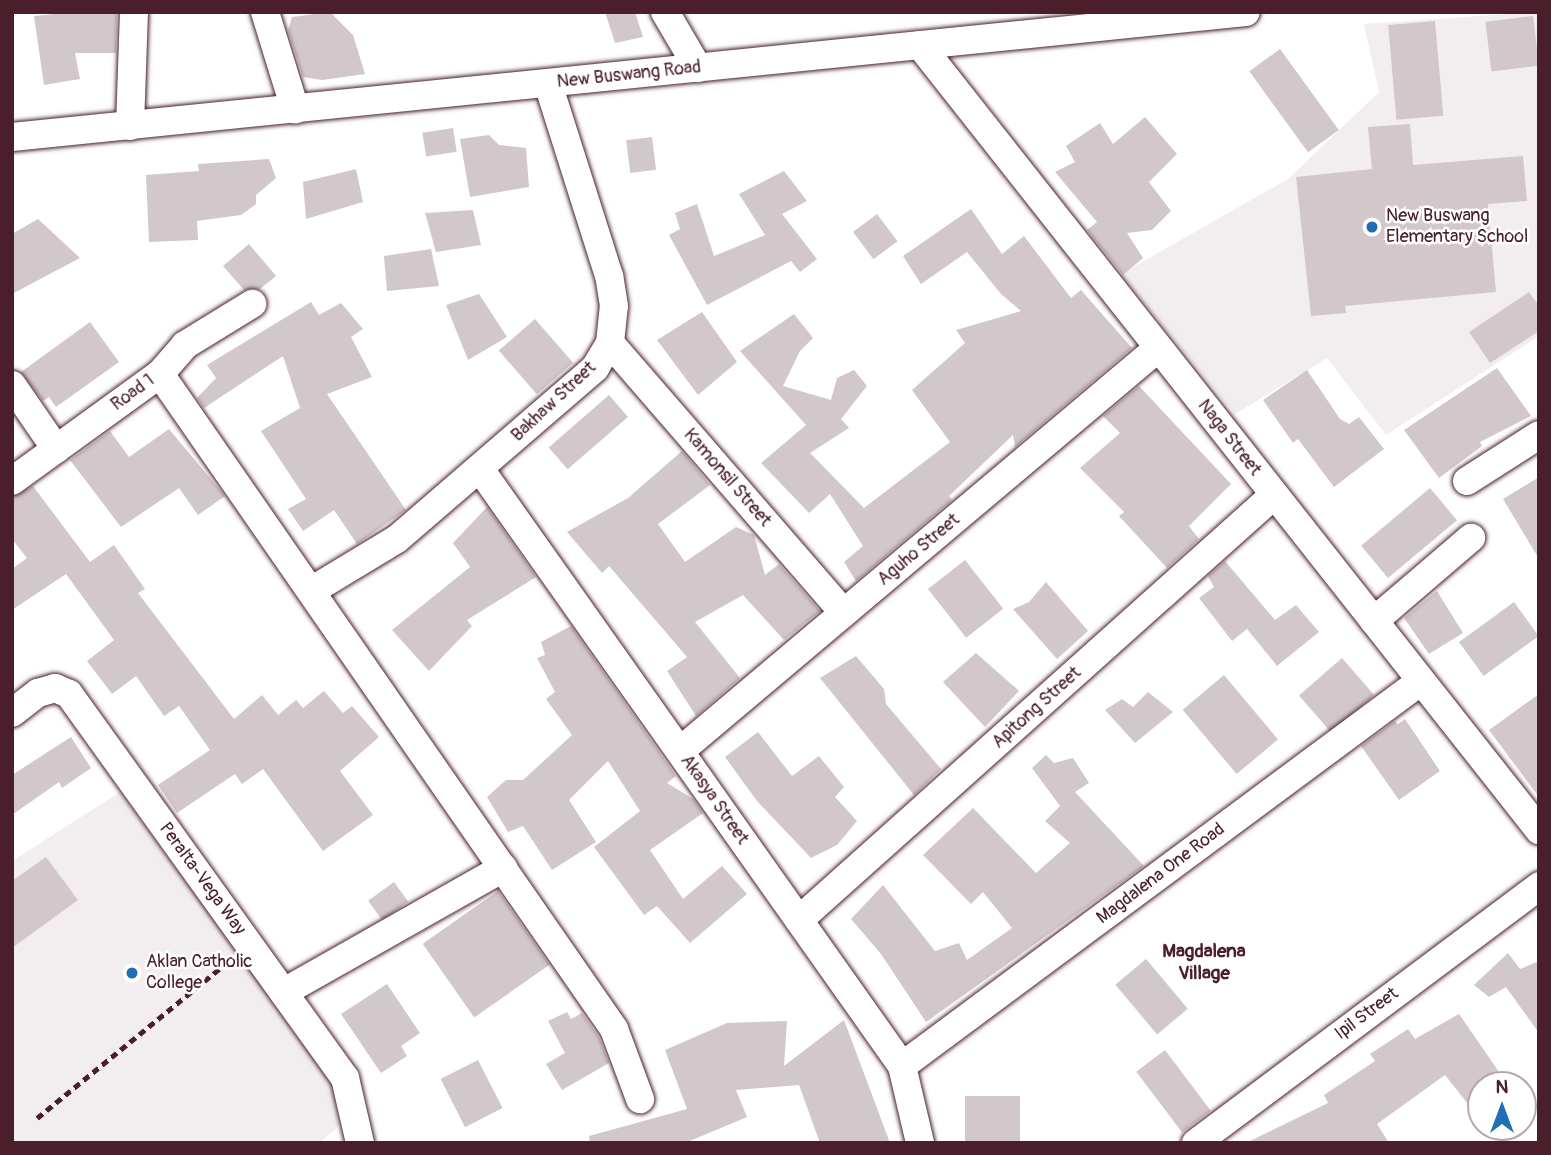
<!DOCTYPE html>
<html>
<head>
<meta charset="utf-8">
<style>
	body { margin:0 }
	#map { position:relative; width:1551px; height:1155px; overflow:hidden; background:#fff; font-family:Pangolin,sans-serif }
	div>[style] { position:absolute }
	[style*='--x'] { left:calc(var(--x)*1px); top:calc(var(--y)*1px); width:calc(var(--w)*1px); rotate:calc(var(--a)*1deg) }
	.built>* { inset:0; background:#f2eeef }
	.building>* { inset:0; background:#d2c7cb; transform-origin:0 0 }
	.path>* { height:4.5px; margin-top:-2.25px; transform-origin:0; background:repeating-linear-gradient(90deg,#4a1f2b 0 7px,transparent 0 12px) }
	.roads { filter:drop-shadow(0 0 2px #4a1f2b) drop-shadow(0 0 2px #4a1f2b) }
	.minor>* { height:28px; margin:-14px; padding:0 14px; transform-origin:14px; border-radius:14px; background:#fff }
	.dots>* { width:19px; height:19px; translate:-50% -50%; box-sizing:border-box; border:4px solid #fff; border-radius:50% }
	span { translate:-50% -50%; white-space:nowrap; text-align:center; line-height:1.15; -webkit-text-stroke:5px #fff; paint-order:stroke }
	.street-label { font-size:18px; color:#4a1f2b }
	.poi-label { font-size:18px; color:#4a1f2b }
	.left { translate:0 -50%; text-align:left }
	.neighbourhood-label { font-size:19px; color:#4a1f2b; font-weight:700 }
	.frame { position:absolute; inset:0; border:14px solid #4a1f2b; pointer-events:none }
	.north { position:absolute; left:1467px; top:1071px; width:70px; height:70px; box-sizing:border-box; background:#fff; border:2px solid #b7a5aa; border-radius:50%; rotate:0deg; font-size:19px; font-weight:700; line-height:28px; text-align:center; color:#4a1f2b }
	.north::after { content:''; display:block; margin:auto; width:24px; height:32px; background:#1f6fb2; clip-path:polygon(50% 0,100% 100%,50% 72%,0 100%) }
</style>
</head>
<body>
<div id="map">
	<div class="built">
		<i style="clip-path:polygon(1538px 12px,1539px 336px,1386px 435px,1327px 358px,1235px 414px,1121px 274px,1288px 179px,1379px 92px,1364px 24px)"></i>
		<i style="clip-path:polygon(120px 792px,334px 1085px,338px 1126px,320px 1143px,12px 1143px,12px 861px)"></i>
	</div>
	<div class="building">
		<i style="clip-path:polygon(75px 12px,117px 12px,116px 53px,75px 53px,80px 79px,44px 85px,34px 16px)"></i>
		<i style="clip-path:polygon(330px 12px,353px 35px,365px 74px,322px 80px,303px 77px,288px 30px,292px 17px)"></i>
		<i style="clip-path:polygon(605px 12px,635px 12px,643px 37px,615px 43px)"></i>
		<i style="left:1533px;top:16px;width:50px;height:48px;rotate:83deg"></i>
		<i style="left:1435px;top:21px;width:95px;height:47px;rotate:85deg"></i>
		<i style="left:1280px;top:49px;width:100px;height:38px;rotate:54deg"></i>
		<i style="clip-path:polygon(1145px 117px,1177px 154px,1149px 182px,1171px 211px,1152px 230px,1127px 233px,1143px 258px,1123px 275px,1087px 230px,1097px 222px,1055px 172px,1075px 162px,1066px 146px,1100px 123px,1113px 144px)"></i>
		<i style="clip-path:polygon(1410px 124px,1413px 165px,1523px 156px,1527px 201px,1488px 204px,1496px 292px,1345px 306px,1346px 313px,1311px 316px,1296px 177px,1372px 169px,1368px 127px)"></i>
		<i style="left:453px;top:128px;width:24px;height:31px;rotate:81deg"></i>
		<i style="clip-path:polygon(489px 135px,499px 145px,526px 148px,529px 187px,470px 197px,460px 139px)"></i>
		<i style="left:652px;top:137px;width:33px;height:26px;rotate:83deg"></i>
		<i style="clip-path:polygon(269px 159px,276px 178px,256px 195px,256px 204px,241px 215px,197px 221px,198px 240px,149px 242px,146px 175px,199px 171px,198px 164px)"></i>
		<i style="clip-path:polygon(356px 169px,363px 202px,306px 219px,303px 182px)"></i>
		<i style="clip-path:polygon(784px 171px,807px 201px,782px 214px,817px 259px,800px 272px,791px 261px,707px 305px,669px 235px,680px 229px,675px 213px,697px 204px,714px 256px,765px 235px,739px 194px)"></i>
		<i style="clip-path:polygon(971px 209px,1002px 254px,1024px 236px,1071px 298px,1081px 290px,1132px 348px,1015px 447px,1013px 435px,949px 496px,952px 500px,856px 581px,844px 562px,863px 546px,830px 494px,809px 513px,761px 463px,806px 425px,740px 351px,794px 314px,813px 338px,800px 351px,783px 386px,831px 400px,837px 378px,854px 370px,867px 386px,841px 419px,849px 428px,810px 453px,864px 508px,950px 442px,912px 390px,965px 343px,956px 330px,1021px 311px,1001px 294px,967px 252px,921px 284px,903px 256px)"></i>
		<i style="clip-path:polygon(473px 210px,481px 245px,436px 252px,425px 213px)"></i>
		<i style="left:877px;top:214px;width:34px;height:30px;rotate:53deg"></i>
		<i style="clip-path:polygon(38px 219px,80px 258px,12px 294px,12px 234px)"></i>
		<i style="clip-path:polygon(249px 244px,276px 276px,260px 289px,244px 290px,223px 266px)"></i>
		<i style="clip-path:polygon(431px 249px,439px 286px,387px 291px,384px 256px)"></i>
		<i style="clip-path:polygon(1529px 292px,1539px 306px,1539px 331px,1490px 363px,1469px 332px)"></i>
		<i style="clip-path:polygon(479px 294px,507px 337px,468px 360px,446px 305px)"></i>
		<i style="clip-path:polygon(311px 302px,319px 315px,341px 303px,363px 329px,351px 337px,372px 377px,327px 394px,406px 510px,357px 544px,334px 510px,303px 531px,288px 509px,306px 499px,261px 431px,300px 408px,283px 356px,204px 408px,197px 398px,216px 378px,207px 365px)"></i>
		<i style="clip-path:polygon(702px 312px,737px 362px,698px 395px,657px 340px)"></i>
		<i style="left:535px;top:319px;width:58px;height:48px;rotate:49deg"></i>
		<i style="clip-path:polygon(90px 322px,119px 362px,56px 407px,49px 397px,43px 401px,21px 372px)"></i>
		<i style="clip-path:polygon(1497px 368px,1531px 416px,1480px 442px,1482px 446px,1439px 478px,1404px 430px)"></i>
		<i style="clip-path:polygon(1307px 370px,1340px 419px,1349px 424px,1359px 417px,1384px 449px,1334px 487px,1298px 439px,1293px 443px,1263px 400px)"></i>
		<i style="clip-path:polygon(1139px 386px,1231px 484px,1189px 526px,1199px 539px,1167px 568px,1119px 516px,1124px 512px,1080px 468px,1120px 433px,1103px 416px)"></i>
		<i style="left:609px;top:395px;width:29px;height:80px;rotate:49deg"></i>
		<i style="clip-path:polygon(169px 429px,225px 496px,198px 515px,179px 488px,121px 527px,70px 460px,110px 431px,129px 457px)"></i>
		<i style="clip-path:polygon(682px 451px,710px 485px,658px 524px,685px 562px,736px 527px,754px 535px,765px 575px,779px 564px,820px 611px,784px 640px,743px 595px,695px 622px,740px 678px,696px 716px,667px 671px,687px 657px,609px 566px,602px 573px,567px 532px,628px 498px)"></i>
		<i style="clip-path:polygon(1539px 477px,1539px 559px,1503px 499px)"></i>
		<i style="clip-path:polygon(33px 486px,90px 562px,114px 545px,145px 589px,138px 593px,234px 719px,262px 695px,278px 715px,296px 700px,303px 708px,324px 691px,343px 713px,352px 706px,379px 737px,340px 771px,373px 815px,323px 851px,263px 769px,242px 784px,235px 774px,177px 813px,158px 785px,210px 750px,179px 706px,164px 716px,136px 676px,112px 694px,87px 661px,114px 640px,66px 574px,12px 610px,12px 569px,27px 558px,12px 539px,12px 497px)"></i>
		<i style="left:1430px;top:488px;width:42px;height:90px;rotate:50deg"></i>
		<i style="clip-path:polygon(487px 507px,536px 577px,467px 620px,472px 626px,429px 671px,392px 630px,470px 567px,453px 543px)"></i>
		<i style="left:965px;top:560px;width:62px;height:47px;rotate:52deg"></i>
		<i style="clip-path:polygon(1225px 561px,1275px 620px,1296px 605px,1319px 632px,1277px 666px,1247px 629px,1232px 641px,1199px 598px,1214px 587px,1208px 576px)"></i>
		<i style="clip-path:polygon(1046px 582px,1088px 631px,1057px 659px,1013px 609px,1029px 602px)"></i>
		<i style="clip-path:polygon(1437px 591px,1463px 633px,1429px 654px,1404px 618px)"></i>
		<i style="left:1514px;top:602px;width:42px;height:68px;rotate:54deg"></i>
		<i style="clip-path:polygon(571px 626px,676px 776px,667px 783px,693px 799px,703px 813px,650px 850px,683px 899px,722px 866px,747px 894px,690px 943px,657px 906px,644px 915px,594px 847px,640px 811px,608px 761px,569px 800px,596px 842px,552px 870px,523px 826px,508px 832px,487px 797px,506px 780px,523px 780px,572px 735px,546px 699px,555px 692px,537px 658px,545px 655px,541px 642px)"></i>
		<i style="clip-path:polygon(976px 653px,1019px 691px,985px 727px,943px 682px)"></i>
		<i style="clip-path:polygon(856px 656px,884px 689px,886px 704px,941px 769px,914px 795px,820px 678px)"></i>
		<i style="left:1342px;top:658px;width:49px;height:57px;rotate:49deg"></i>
		<i style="left:1224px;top:675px;width:84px;height:54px;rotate:50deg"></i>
		<i style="clip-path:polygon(1148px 692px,1173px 712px,1135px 743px,1105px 710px,1122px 699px,1133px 707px)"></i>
		<i style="clip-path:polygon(1539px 694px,1539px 797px,1489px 730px)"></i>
		<i style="clip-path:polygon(1405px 719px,1440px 771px,1399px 800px,1361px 746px,1395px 721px,1398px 724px)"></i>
		<i style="clip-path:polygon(758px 732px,792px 776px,819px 756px,844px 787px,835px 797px,857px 821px,837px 845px,811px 858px,757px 801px,725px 757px)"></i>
		<i style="clip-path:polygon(71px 737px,91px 768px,62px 788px,59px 782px,12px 815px,12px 775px)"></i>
		<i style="clip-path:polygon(1046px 755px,1054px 763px,1073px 758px,1089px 783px,1075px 792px,1144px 866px,926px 1022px,881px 954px,851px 919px,883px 885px,935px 951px,959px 943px,967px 960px,1012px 928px,983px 892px,971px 904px,923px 855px,973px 808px,1036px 873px,1070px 843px,1045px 821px,1060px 806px,1032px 768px)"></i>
		<i style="clip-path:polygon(46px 857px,78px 900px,12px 948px,12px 881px)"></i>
		<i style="left:394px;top:882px;width:24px;height:32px;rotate:54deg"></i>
		<i style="left:498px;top:891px;width:90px;height:92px;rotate:55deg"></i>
		<i style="clip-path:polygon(1508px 953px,1520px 969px,1539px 961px,1539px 1033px,1506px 987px,1489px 997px,1474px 985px)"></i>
		<i style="left:1146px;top:959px;width:65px;height:40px;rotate:50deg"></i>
		<i style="clip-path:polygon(387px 984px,420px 1033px,401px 1046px,407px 1056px,381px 1073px,341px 1014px)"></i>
		<i style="clip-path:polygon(567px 1012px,571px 1019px,582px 1013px,599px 1037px,609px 1063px,562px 1090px,546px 1064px,565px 1053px,548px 1021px)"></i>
		<i style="clip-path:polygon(1459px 1014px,1508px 1085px,1481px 1085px,1481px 1095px,1468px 1104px,1445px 1075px,1377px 1124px,1389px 1143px,1246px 1143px,1328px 1103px,1324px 1095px,1375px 1061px,1370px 1054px,1408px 1029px,1415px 1039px)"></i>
		<i style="clip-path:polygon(844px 1020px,890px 1143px,820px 1143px,799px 1085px,736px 1090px,747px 1117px,685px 1143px,590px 1143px,589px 1136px,687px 1109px,665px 1050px,727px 1023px,787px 1021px,784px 1066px)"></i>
		<i style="left:1165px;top:1050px;width:76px;height:36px;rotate:53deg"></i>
		<i style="left:478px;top:1060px;width:54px;height:42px;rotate:63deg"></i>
		<i style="left:965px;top:1096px;width:55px;height:47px"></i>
	</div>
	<div class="path">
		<i style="--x:37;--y:1118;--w:248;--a:-39.3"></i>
	</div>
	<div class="roads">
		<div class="minor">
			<i style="--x:265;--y:12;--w:102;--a:72.8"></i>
			<i style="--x:665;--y:12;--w:65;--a:59.5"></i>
			<i style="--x:920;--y:45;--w:1000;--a:51.74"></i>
			<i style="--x:130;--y:126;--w:114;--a:-88"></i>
			<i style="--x:12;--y:137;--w:1240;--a:-5.78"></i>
			<i style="--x:610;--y:343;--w:357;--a:49.1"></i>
			<i style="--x:160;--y:374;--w:797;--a:55.27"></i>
			<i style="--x:614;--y:1029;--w:75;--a:69.6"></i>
			<i style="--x:12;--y:385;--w:78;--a:55.5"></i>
			<i style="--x:480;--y:469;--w:731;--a:54.74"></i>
			<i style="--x:902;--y:1066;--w:79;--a:76.8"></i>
			<i style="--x:12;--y:481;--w:183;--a:-35.9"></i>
			<i style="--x:160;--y:374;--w:38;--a:-49"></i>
			<i style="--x:185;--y:345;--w:79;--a:-31.5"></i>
			<i style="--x:1467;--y:481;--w:85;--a:-32.6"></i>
			<i style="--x:311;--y:591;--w:100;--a:-31.2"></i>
			<i style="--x:397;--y:539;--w:262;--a:-40.8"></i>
			<i style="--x:595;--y:368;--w:29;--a:-59"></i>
			<i style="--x:610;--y:343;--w:37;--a:-84"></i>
			<i style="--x:614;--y:306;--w:30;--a:-99"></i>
			<i style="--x:609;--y:276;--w:201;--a:-107.6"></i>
			<i style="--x:1374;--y:621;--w:128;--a:-40.6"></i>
			<i style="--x:12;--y:713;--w:33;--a:-38"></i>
			<i style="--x:38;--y:693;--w:18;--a:-16"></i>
			<i style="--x:55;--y:688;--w:15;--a:23"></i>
			<i style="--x:69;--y:694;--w:473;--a:54.3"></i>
			<i style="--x:345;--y:1078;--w:67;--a:77"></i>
			<i style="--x:680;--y:751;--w:625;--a:-40.13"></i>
			<i style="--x:799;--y:920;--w:637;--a:-41.82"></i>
			<i style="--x:284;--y:992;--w:252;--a:-29.5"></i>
			<i style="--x:902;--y:1066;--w:646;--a:-36.57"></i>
			<i style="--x:1196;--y:1143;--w:429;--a:-36.8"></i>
		</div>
	</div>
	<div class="dots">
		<i style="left:1372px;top:227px;background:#1f6fb2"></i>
		<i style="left:132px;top:973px;background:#1f6fb2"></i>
	</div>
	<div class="street-label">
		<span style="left:629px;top:75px;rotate:-6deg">New Buswang Road</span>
		<span style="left:133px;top:393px;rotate:-36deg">Road 1</span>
		<span style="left:554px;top:402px;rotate:-43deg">Bakhaw Street</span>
		<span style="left:1229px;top:438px;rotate:52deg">Naga Street</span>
		<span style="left:727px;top:478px;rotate:49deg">Kamonsil Street</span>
		<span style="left:919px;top:550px;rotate:-40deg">Aguho Street</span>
		<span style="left:1037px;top:708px;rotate:-42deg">Apitong Street</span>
		<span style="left:714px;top:800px;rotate:55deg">Akasya Street</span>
		<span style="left:1161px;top:874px;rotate:-37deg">Magdalena One Road</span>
		<span style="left:202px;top:879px;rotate:54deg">Peralta-Vega Way</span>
		<span style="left:1367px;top:1014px;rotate:-37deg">Ipil Street</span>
	</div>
	<div class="poi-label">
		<span class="left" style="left:1386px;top:227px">New Buswang<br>Elementary School</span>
		<span class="left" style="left:146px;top:973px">Aklan Catholic<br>College</span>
	</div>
	<div class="neighbourhood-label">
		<span style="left:1204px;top:963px">Magdalena<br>Village</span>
	</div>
	<div class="frame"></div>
	<div class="north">N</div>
</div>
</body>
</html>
